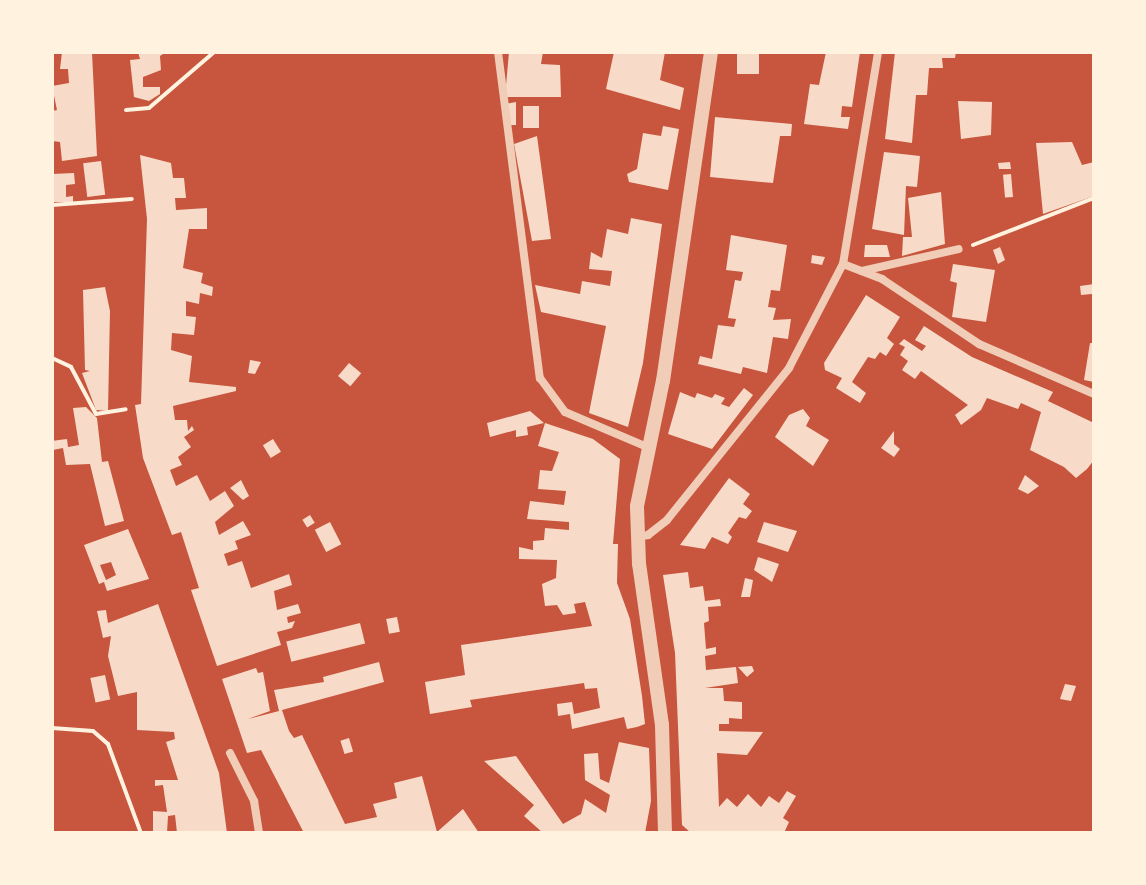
<!DOCTYPE html>
<html>
<head>
<meta charset="utf-8">
<style>
	body { margin:0 }
	#map { position:relative; width:1146px; height:885px; overflow:hidden; background:#c8553d; font-family:"Titillium Web",sans-serif }
	div>[style] { position:absolute }
	[style*='--x'] { left:calc(var(--x)*1px); top:calc(var(--y)*1px); width:calc(var(--w)*1px); rotate:calc(var(--a)*1deg) }
	.building>* { inset:0; background:#f7dbc8; transform-origin:0 0 }
	.path>* { height:4px; margin:-2px; padding:0 2px; transform-origin:2px; border-radius:2px; background:#fff3e0 }
	.minor>* { height:8px; margin:-4px; padding:0 4px; transform-origin:4px; border-radius:4px; background:#f1ccb7 }
	.tertiary>* { height:14px; margin:-7px; padding:0 7px; transform-origin:7px; border-radius:7px; background:#f1ccb7 }
	span { translate:-50% -50%; white-space:nowrap; text-align:center; line-height:1.15; -webkit-text-stroke:8px #fff3e0; paint-order:stroke }
	.frame { position:absolute; inset:0; border:54px solid #fff3e0; pointer-events:none }
</style>
</head>
<body>
<div id="map">
	<div class="building">
		<i style="clip-path:polygon(62px 52px,92px 52px,97px 156px,62px 161px,60px 142px,52px 141px,52px 111px,57px 110px,52px 86px,69px 83px,68px 69px,60px 69px)"></i>
		<i style="clip-path:polygon(138px 52px,166px 52px,160px 56px,161px 70px,143px 77px,143px 87px,160px 87px,160px 94px,149px 101px,134px 97px,130px 60px,140px 59px)"></i>
		<i style="clip-path:polygon(509px 52px,543px 52px,541px 64px,560px 65px,561px 97px,505px 97px)"></i>
		<i style="clip-path:polygon(614px 52px,665px 52px,660px 80px,684px 88px,680px 110px,606px 89px)"></i>
		<i style="left:737px;top:52px;width:22px;height:22px"></i>
		<i style="clip-path:polygon(826px 52px,860px 52px,852px 107px,842px 106px,841px 117px,850px 117px,848px 129px,804px 124px,810px 84px,819px 85px)"></i>
		<i style="clip-path:polygon(895px 52px,956px 52px,955px 58px,942px 58px,943px 68px,929px 68px,927px 95px,916px 95px,912px 143px,885px 139px)"></i>
		<i style="clip-path:polygon(958px 101px,992px 102px,991px 135px,961px 139px)"></i>
		<i style="clip-path:polygon(516px 102px,516px 125px,509px 125px,505px 104px)"></i>
		<i style="left:523px;top:106px;width:16px;height:22px"></i>
		<i style="clip-path:polygon(715px 117px,792px 124px,791px 136px,780px 136px,773px 183px,710px 177px)"></i>
		<i style="clip-path:polygon(663px 126px,679px 129px,668px 190px,629px 182px,627px 174px,637px 169px,643px 133px,661px 136px)"></i>
		<i style="clip-path:polygon(537px 136px,551px 239px,532px 241px,514px 144px)"></i>
		<i style="clip-path:polygon(1072px 142px,1082px 165px,1094px 162px,1094px 196px,1043px 214px,1036px 143px)"></i>
		<i style="clip-path:polygon(884px 152px,920px 156px,917px 187px,906px 186px,904px 235px,872px 229px)"></i>
		<i style="clip-path:polygon(140px 155px,171px 163px,173px 178px,184px 178px,186px 198px,175px 198px,176px 210px,207px 208px,207px 229px,189px 229px,183px 268px,203px 273px,201px 283px,213px 287px,212px 296px,200px 293px,199px 304px,186px 301px,186px 316px,196px 317px,194px 335px,172px 333px,171px 350px,192px 356px,189px 382px,236px 387px,236px 391px,173px 406px,175px 420px,187px 420px,188px 431px,192px 426px,194px 430px,184px 437px,191px 447px,178px 457px,182px 465px,170px 470px,176px 486px,197px 475px,210px 501px,225px 491px,234px 506px,215px 522px,219px 535px,243px 521px,251px 535px,235px 541px,238px 549px,224px 554px,228px 566px,242px 561px,251px 588px,289px 574px,292px 585px,274px 591px,277px 610px,298px 604px,301px 613px,287px 617px,288px 623px,295px 621px,292px 628px,277px 632px,281px 645px,217px 666px,191px 590px,199px 588px,181px 532px,172px 535px,143px 458px,135px 405px,141px 404px,147px 219px)"></i>
		<i style="left:101px;top:161px;width:34px;height:18px;rotate:83deg"></i>
		<i style="clip-path:polygon(1010px 162px,1011px 169px,999px 169px,998px 163px)"></i>
		<i style="clip-path:polygon(74px 173px,75px 184px,66px 185px,66px 197px,73px 196px,73px 202px,52px 202px,52px 174px)"></i>
		<i style="left:1011px;top:174px;width:23px;height:8px;rotate:85deg"></i>
		<i style="clip-path:polygon(941px 192px,945px 244px,902px 256px,903px 237px,912px 237px,908px 198px)"></i>
		<i style="clip-path:polygon(631px 218px,662px 224px,643px 363px,628px 427px,589px 413px,606px 326px,541px 312px,535px 285px,580px 294px,582px 281px,610px 286px,612px 271px,589px 269px,591px 252px,602px 258px,607px 229px,628px 234px)"></i>
		<i style="clip-path:polygon(731px 235px,787px 245px,780px 291px,771px 290px,768px 307px,776px 308px,773px 320px,791px 319px,788px 339px,773px 337px,767px 373px,743px 367px,741px 374px,698px 364px,700px 356px,712px 359px,718px 325px,734px 327px,736px 319px,728px 318px,735px 280px,741px 281px,743px 272px,726px 270px)"></i>
		<i style="clip-path:polygon(865px 245px,887px 245px,890px 257px,864px 257px)"></i>
		<i style="clip-path:polygon(1000px 247px,1005px 260px,998px 264px,993px 250px)"></i>
		<i style="clip-path:polygon(812px 255px,825px 257px,822px 265px,811px 263px)"></i>
		<i style="clip-path:polygon(953px 264px,995px 270px,986px 322px,952px 317px,957px 283px,950px 281px)"></i>
		<i style="clip-path:polygon(1094px 284px,1092px 294px,1081px 295px,1080px 286px)"></i>
		<i style="clip-path:polygon(105px 287px,110px 311px,108px 411px,96px 410px,82px 373px,90px 371px,85px 370px,83px 290px)"></i>
		<i style="clip-path:polygon(866px 295px,900px 317px,887px 338px,894px 344px,886px 356px,880px 352px,875px 359px,868px 357px,852px 382px,866px 393px,860px 403px,836px 388px,842px 378px,825px 370px,824px 363px)"></i>
		<i style="clip-path:polygon(924px 326px,972px 357px,1053px 392px,1048px 401px,1094px 423px,1094px 460px,1087px 469px,1076px 478px,1064px 467px,1030px 450px,1041px 412px,1021px 403px,1018px 409px,987px 398px,981px 410px,961px 425px,955px 415px,968px 405px,921px 371px,915px 379px,902px 370px,908px 361px,900px 355px,905px 347px,899px 344px,904px 339px,922px 351px,926px 346px,915px 340px)"></i>
		<i style="clip-path:polygon(1090px 343px,1094px 343px,1094px 382px,1084px 380px)"></i>
		<i style="clip-path:polygon(250px 360px,261px 362px,255px 374px,248px 373px)"></i>
		<i style="left:349px;top:363px;width:16px;height:17px;rotate:40deg"></i>
		<i style="clip-path:polygon(744px 388px,753px 395px,712px 449px,668px 434px,680px 392px,695px 398px,697px 393px,712px 398px,715px 394px,725px 398px,721px 404px,729px 407px)"></i>
		<i style="clip-path:polygon(86px 407px,97px 418px,102px 462px,108px 461px,124px 521px,105px 526px,90px 464px,66px 465px,63px 448px,53px 450px,52px 441px,59px 440px,67px 439px,68px 447px,79px 445px,73px 408px)"></i>
		<i style="clip-path:polygon(803px 409px,810px 418px,806px 426px,829px 440px,813px 466px,775px 437px,789px 415px)"></i>
		<i style="clip-path:polygon(530px 411px,544px 423px,527px 427px,528px 435px,516px 437px,516px 430px,490px 437px,487px 423px)"></i>
		<i style="clip-path:polygon(545px 423px,593px 439px,620px 459px,613px 544px,618px 544px,617px 583px,630px 619px,642px 696px,645px 724px,637px 727px,627px 729px,624px 717px,572px 729px,570px 714px,558px 716px,557px 704px,572px 702px,574px 714px,600px 708px,597px 688px,585px 689px,584px 683px,470px 700px,472px 707px,430px 714px,425px 682px,465px 675px,461px 645px,592px 626px,585px 602px,574px 604px,576px 613px,563px 615px,557px 605px,545px 606px,542px 584px,556px 578px,557px 560px,519px 559px,519px 547px,533px 550px,533px 541px,544px 540px,545px 528px,569px 530px,569px 522px,527px 519px,530px 501px,564px 505px,566px 491px,538px 489px,540px 470px,552px 471px,559px 452px,538px 446px)"></i>
		<i style="clip-path:polygon(894px 431px,894px 444px,900px 449px,894px 457px,881px 448px)"></i>
		<i style="left:273px;top:439px;width:15px;height:12px;rotate:58deg"></i>
		<i style="clip-path:polygon(1025px 475px,1039px 486px,1028px 494px,1018px 489px)"></i>
		<i style="clip-path:polygon(729px 478px,750px 494px,743px 504px,752px 511px,746px 519px,739px 517px,728px 533px,732px 537px,728px 544px,712px 537px,705px 549px,680px 545px)"></i>
		<i style="clip-path:polygon(241px 480px,249px 496px,243px 500px,230px 488px)"></i>
		<i style="left:310px;top:515px;width:9px;height:9px;rotate:58deg"></i>
		<i style="left:330px;top:522px;width:25px;height:17px;rotate:63deg"></i>
		<i style="clip-path:polygon(764px 522px,797px 531px,788px 552px,757px 542px)"></i>
		<i style="clip-path:polygon(evenodd,128px 529px,149px 579px,107px 591px,104px 582px,99px 584px,84px 545px,128px 529px,111px 562px,116px 575px,106px 580px,100px 565px,111px 562px)"></i>
		<i style="clip-path:polygon(758px 557px,779px 564px,772px 582px,754px 570px)"></i>
		<i style="clip-path:polygon(688px 572px,690px 588px,703px 586px,705px 601px,720px 599px,721px 606px,708px 607px,709px 621px,704px 623px,706px 649px,716px 647px,716px 654px,705px 656px,706px 670px,736px 667px,738px 683px,705px 688px,723px 688px,724px 701px,742px 702px,742px 719px,729px 718px,729px 724px,719px 724px,719px 731px,763px 732px,747px 755px,717px 753px,719px 807px,727px 798px,737px 807px,748px 794px,761px 807px,769px 796px,779px 803px,787px 791px,796px 796px,783px 818px,789px 822px,784px 833px,691px 833px,682px 825px,675px 653px,663px 575px)"></i>
		<i style="clip-path:polygon(745px 578px,753px 580px,750px 597px,741px 597px)"></i>
		<i style="clip-path:polygon(158px 604px,219px 773px,227px 833px,177px 833px,175px 815px,168px 816px,167px 833px,153px 833px,153px 811px,167px 812px,163px 785px,155px 786px,155px 780px,178px 780px,166px 742px,175px 739px,174px 732px,137px 730px,137px 692px,118px 696px,108px 656px,111px 636px,103px 638px,97px 611px,106px 610px,108px 623px)"></i>
		<i style="left:397px;top:617px;width:15px;height:11px;rotate:79deg"></i>
		<i style="left:360px;top:623px;width:21px;height:76px;rotate:76deg"></i>
		<i style="clip-path:polygon(379px 662px,384px 682px,282px 710px,289px 731px,294px 738px,302px 735px,345px 824px,377px 817px,373px 804px,397px 798px,394px 783px,422px 776px,437px 832px,463px 809px,479px 833px,304px 833px,261px 750px,247px 753px,222px 679px,256px 668px,258px 673px,263px 672px,270px 711px,248px 719px,279px 711px,274px 690px,324px 682px,323px 677px)"></i>
		<i style="clip-path:polygon(752px 666px,754px 671px,747px 677px,738px 667px)"></i>
		<i style="left:105px;top:675px;width:25px;height:15px;rotate:78deg"></i>
		<i style="clip-path:polygon(1065px 684px,1076px 686px,1071px 701px,1060px 699px)"></i>
		<i style="left:349px;top:738px;width:14px;height:9px;rotate:73deg"></i>
		<i style="clip-path:polygon(619px 742px,649px 748px,651px 801px,645px 833px,543px 833px,524px 816px,534px 805px,484px 761px,516px 756px,563px 824px,581px 814px,585px 799px,606px 813px,610px 795px,585px 780px,584px 754px,598px 753px,600px 779px,609px 783px)"></i>
	</div>
	<div class="path">
		<i style="--x:126;--y:110;--w:23;--a:-5"></i>
		<i style="--x:149;--y:108;--w:86;--a:-40.7"></i>
		<i style="--x:52;--y:205;--w:80;--a:-4.3"></i>
		<i style="--x:973;--y:245;--w:130;--a:-21.2"></i>
		<i style="--x:52;--y:358;--w:21;--a:25"></i>
		<i style="--x:71;--y:367;--w:53;--a:62"></i>
		<i style="--x:96;--y:414;--w:30;--a:-9"></i>
		<i style="--x:52;--y:728;--w:41;--a:4.2"></i>
		<i style="--x:93;--y:731;--w:20;--a:41"></i>
		<i style="--x:108;--y:744;--w:95;--a:69.7"></i>
	</div>
	<div class="minor">
		<i style="--x:498;--y:52;--w:329;--a:82.7"></i>
		<i style="--x:540;--y:378;--w:42;--a:53.7"></i>
		<i style="--x:565;--y:412;--w:89;--a:23.1"></i>
		<i style="--x:843;--y:264;--w:42;--a:21"></i>
		<i style="--x:882;--y:279;--w:117;--a:33.8"></i>
		<i style="--x:979;--y:344;--w:125;--a:23.5"></i>
		<i style="--x:862;--y:271;--w:99;--a:-12.8"></i>
		<i style="--x:637;--y:537;--w:11;--a:-10"></i>
		<i style="--x:648;--y:535;--w:24;--a:-38"></i>
		<i style="--x:667;--y:520;--w:195;--a:-51.2"></i>
		<i style="--x:789;--y:368;--w:117;--a:-62.6"></i>
		<i style="--x:843;--y:264;--w:215;--a:-80.6"></i>
		<i style="--x:230;--y:753;--w:54;--a:63.4"></i>
		<i style="--x:254;--y:801;--w:32;--a:81"></i>
	</div>
	<div class="tertiary">
		<i style="--x:665;--y:833;--w:108;--a:-91.6"></i>
		<i style="--x:662;--y:725;--w:163;--a:-98.1"></i>
		<i style="--x:639;--y:564;--w:58;--a:-92"></i>
		<i style="--x:637;--y:506;--w:128;--a:-78.3"></i>
		<i style="--x:663;--y:381;--w:332;--a:-81.7"></i>
	</div>
	<div class="frame"></div>
</div>
</body>
</html>
